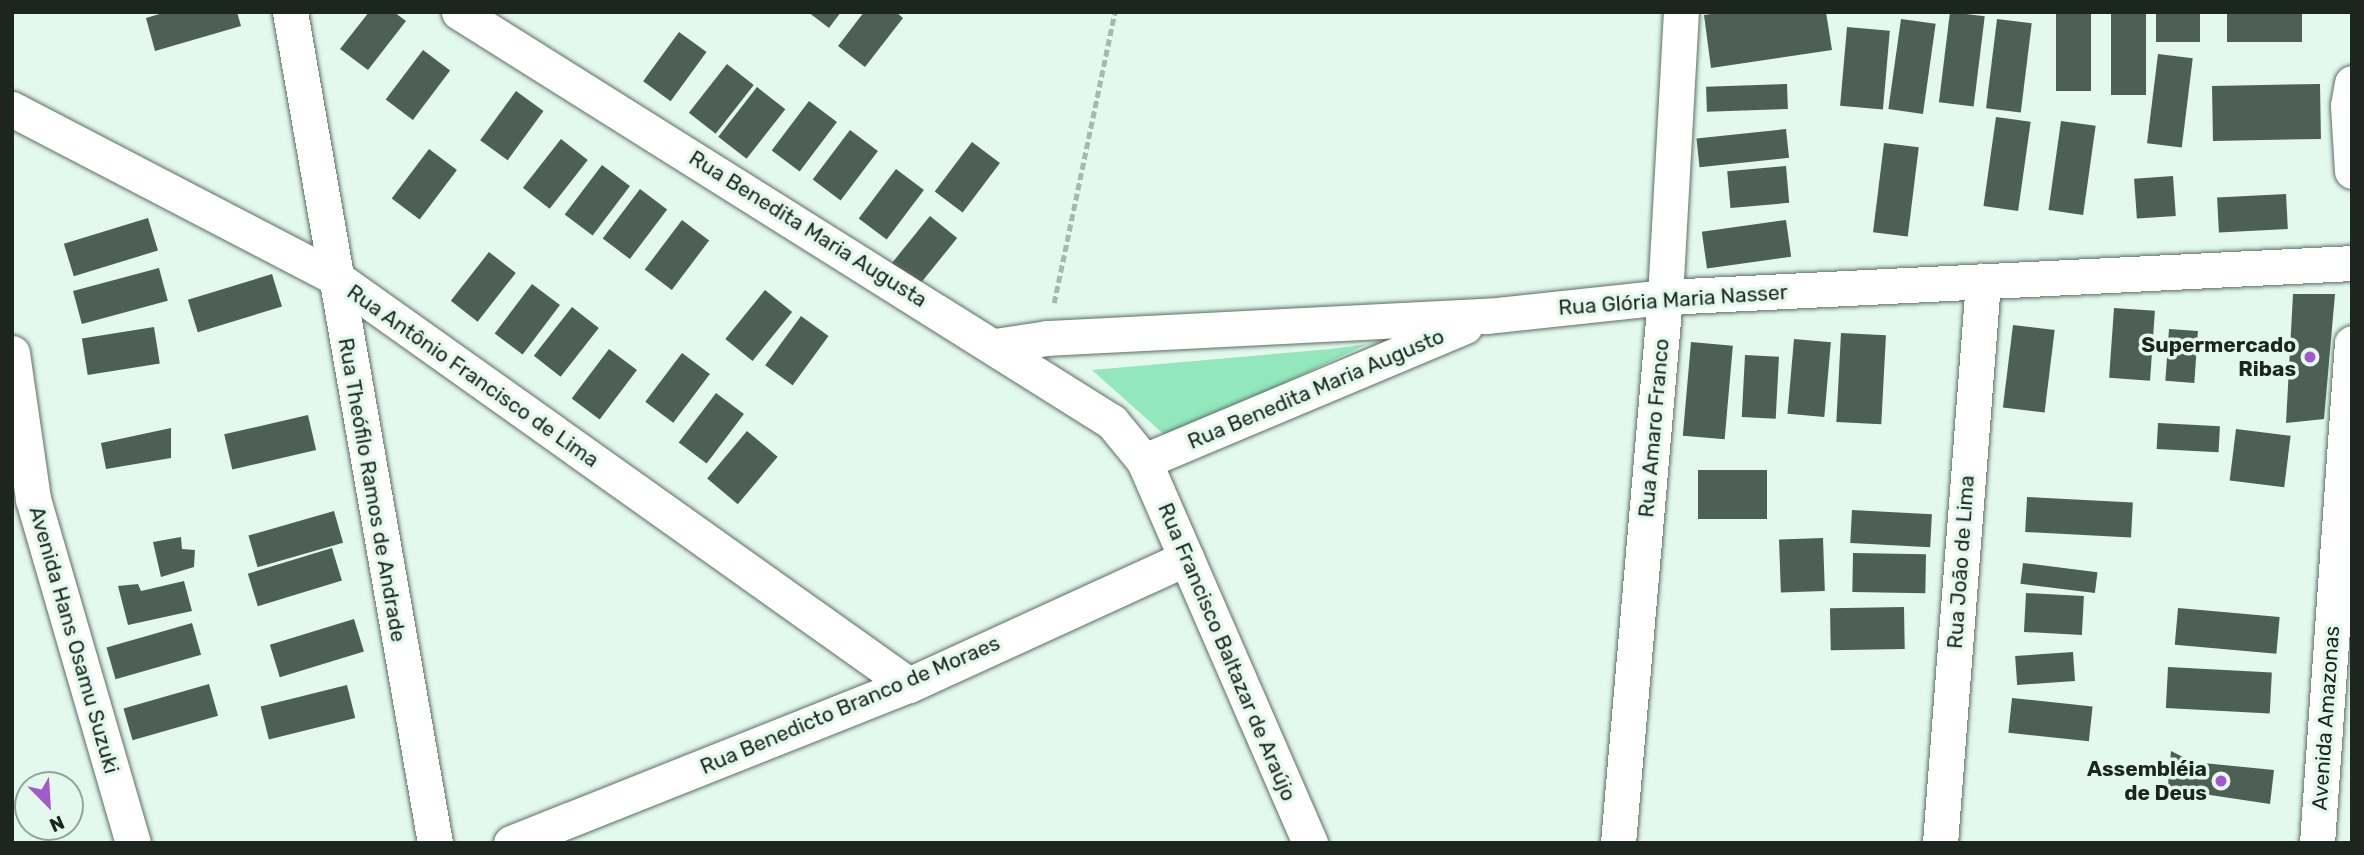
<!DOCTYPE html>
<html>
<head>
<meta charset="utf-8">
<style>
	body { margin:0 }
	#map { position:relative; width:2364px; height:855px; overflow:hidden; background:#e4f9ed; font-family:Rubik,sans-serif }
	div>[style] { position:absolute }
	[style*='--x'] { left:calc(var(--x)*1px); top:calc(var(--y)*1px); width:calc(var(--w)*1px); rotate:calc(var(--a)*1deg) }
	.green>* { inset:0; background:#92e8bc }
	.building>* { inset:0; background:#4e6056; transform-origin:0 0 }
	.path>* { height:4.5px; margin-top:-2.25px; transform-origin:0; background:repeating-linear-gradient(90deg,#a7b8af 0 7px,transparent 0 10.5px) }
	.roads { filter:drop-shadow(0 0 2px #5b6e64) drop-shadow(0 0 2px #5b6e64) }
	.street>* { height:35px; margin:-17.5px; padding:0 17.5px; transform-origin:17.5px; border-radius:17.5px; background:#fff }
	.dots>* { width:19px; height:19px; translate:-50% -50%; box-sizing:border-box; border:4px solid #e4f9ed; border-radius:50% }
	span { translate:-50% -50%; white-space:nowrap; text-align:center; line-height:1.15; -webkit-text-stroke:7px #e4f9ed; paint-order:stroke }
	.street-label { font-size:21px; color:#1d2520 }
	.poi-label { font-size:21px; color:#1d2520; font-weight:700 }
	.right { translate:-100% -50%; text-align:right }
	.frame { position:absolute; inset:0; border:14px solid #1d2520; pointer-events:none }
	.north { position:absolute; left:14px; top:771px; width:70px; height:70px; box-sizing:border-box; background:#e4f9ed; border:2px solid #94a49b; border-radius:50%; rotate:156deg; font-size:19px; font-weight:700; line-height:28px; text-align:center; color:#1d2520 }
	.north::after { content:''; display:block; margin:auto; width:24px; height:32px; background:#a159cc; clip-path:polygon(50% 0,100% 100%,50% 72%,0 100%) }
</style>
</head>
<body>
<div id="map">
	<div class="green">
		<i style="clip-path:polygon(1367px 344px,1168px 438px,1092px 370px,1331px 349px)"></i>
	</div>
	<div class="building">
		<i style="clip-path:polygon(166px 12px,237px 12px,241px 26px,155px 51px,146px 18px)"></i>
		<i style="clip-path:polygon(369px 12px,394px 12px,406px 21px,368px 70px,340px 49px)"></i>
		<i style="clip-path:polygon(808px 12px,841px 12px,829px 28px)"></i>
		<i style="clip-path:polygon(864px 12px,896px 12px,903px 18px,865px 67px,838px 46px)"></i>
		<i style="clip-path:polygon(1724px 12px,1826px 12px,1832px 50px,1711px 68px,1704px 15px)"></i>
		<i style="left:1950px;top:12px;width:35px;height:91px;rotate:7deg"></i>
		<i style="left:2056px;top:12px;width:35px;height:79px"></i>
		<i style="left:2111px;top:12px;width:35px;height:83px"></i>
		<i style="left:2156px;top:12px;width:44px;height:30px"></i>
		<i style="left:2227px;top:12px;width:75px;height:30px"></i>
		<i style="left:1901px;top:19px;width:35px;height:91px;rotate:8deg"></i>
		<i style="left:1997px;top:19px;width:35px;height:90px;rotate:7deg"></i>
		<i style="left:1847px;top:27px;width:43px;height:79px;rotate:5deg"></i>
		<i style="left:679px;top:32px;width:34px;height:61px;rotate:36deg"></i>
		<i style="left:423px;top:50px;width:34px;height:62px;rotate:37deg"></i>
		<i style="left:2158px;top:54px;width:35px;height:90px;rotate:7deg"></i>
		<i style="left:727px;top:64px;width:34px;height:62px;rotate:38deg"></i>
		<i style="left:1787px;top:84px;width:25px;height:81px;rotate:88deg"></i>
		<i style="left:2320px;top:84px;width:55px;height:108px;rotate:89deg"></i>
		<i style="left:757px;top:87px;width:36px;height:63px;rotate:38deg"></i>
		<i style="left:516px;top:91px;width:34px;height:61px;rotate:36deg"></i>
		<i style="left:809px;top:101px;width:35px;height:62px;rotate:37deg"></i>
		<i style="left:1996px;top:117px;width:35px;height:90px;rotate:8deg"></i>
		<i style="left:2061px;top:121px;width:35px;height:90px;rotate:8deg"></i>
		<i style="left:1786px;top:129px;width:29px;height:90px;rotate:84deg"></i>
		<i style="left:850px;top:130px;width:35px;height:62px;rotate:37deg"></i>
		<i style="left:561px;top:139px;width:34px;height:62px;rotate:38deg"></i>
		<i style="left:972px;top:142px;width:35px;height:62px;rotate:37deg"></i>
		<i style="left:1884px;top:143px;width:35px;height:90px;rotate:7deg"></i>
		<i style="left:429px;top:149px;width:35px;height:62px;rotate:37deg"></i>
		<i style="left:602px;top:165px;width:35px;height:62px;rotate:37deg"></i>
		<i style="left:1786px;top:166px;width:37px;height:59px;rotate:85deg"></i>
		<i style="left:896px;top:169px;width:35px;height:62px;rotate:37deg"></i>
		<i style="left:2173px;top:176px;width:40px;height:39px;rotate:86deg"></i>
		<i style="left:640px;top:189px;width:34px;height:62px;rotate:37deg"></i>
		<i style="left:2286px;top:194px;width:35px;height:69px;rotate:87deg"></i>
		<i style="left:930px;top:216px;width:35px;height:63px;rotate:39deg"></i>
		<i style="left:148px;top:218px;width:34px;height:88px;rotate:73deg"></i>
		<i style="left:682px;top:220px;width:34px;height:62px;rotate:37deg"></i>
		<i style="left:1786px;top:220px;width:37px;height:85px;rotate:82deg"></i>
		<i style="left:489px;top:252px;width:34px;height:62px;rotate:38deg"></i>
		<i style="left:159px;top:268px;width:34px;height:89px;rotate:75deg"></i>
		<i style="left:272px;top:274px;width:34px;height:88px;rotate:73deg"></i>
		<i style="left:532px;top:284px;width:35px;height:62px;rotate:37deg"></i>
		<i style="left:765px;top:290px;width:35px;height:63px;rotate:39deg"></i>
		<i style="clip-path:polygon(2293px 294px,2335px 294px,2324px 419px,2286px 423px)"></i>
		<i style="left:572px;top:307px;width:34px;height:62px;rotate:38deg"></i>
		<i style="left:2114px;top:308px;width:41px;height:70px;rotate:4deg"></i>
		<i style="left:801px;top:316px;width:34px;height:61px;rotate:36deg"></i>
		<i style="left:2013px;top:325px;width:42px;height:83px;rotate:7deg"></i>
		<i style="left:154px;top:327px;width:37px;height:73px;rotate:81deg"></i>
		<i style="left:2169px;top:329px;width:29px;height:52px;rotate:4deg"></i>
		<i style="left:1841px;top:333px;width:45px;height:89px;rotate:3deg"></i>
		<i style="left:1794px;top:339px;width:37px;height:75px;rotate:5deg"></i>
		<i style="left:1691px;top:342px;width:42px;height:94px;rotate:5deg"></i>
		<i style="left:609px;top:349px;width:35px;height:62px;rotate:37deg"></i>
		<i style="left:682px;top:353px;width:35px;height:61px;rotate:37deg"></i>
		<i style="left:1745px;top:355px;width:34px;height:62px;rotate:3deg"></i>
		<i style="left:716px;top:393px;width:35px;height:62px;rotate:37deg"></i>
		<i style="left:308px;top:415px;width:36px;height:86px;rotate:77deg"></i>
		<i style="left:2158px;top:423px;width:62px;height:26px;rotate:3deg"></i>
		<i style="clip-path:polygon(171px 428px,171px 458px,106px 469px,101px 443px)"></i>
		<i style="left:2236px;top:429px;width:55px;height:52px;rotate:7deg"></i>
		<i style="left:747px;top:431px;width:40px;height:62px;rotate:40deg"></i>
		<i style="left:1698px;top:470px;width:69px;height:49px"></i>
		<i style="left:2027px;top:497px;width:106px;height:35px;rotate:3deg"></i>
		<i style="left:1852px;top:510px;width:80px;height:33px;rotate:3deg"></i>
		<i style="left:334px;top:511px;width:33px;height:89px;rotate:74deg"></i>
		<i style="clip-path:polygon(181px 537px,182px 549px,195px 550px,194px 567px,161px 577px,153px 542px)"></i>
		<i style="left:1823px;top:538px;width:53px;height:44px;rotate:88deg"></i>
		<i style="left:332px;top:548px;width:34px;height:88px;rotate:73deg"></i>
		<i style="left:1853px;top:553px;width:73px;height:39px;rotate:1deg"></i>
		<i style="left:2023px;top:563px;width:75px;height:21px;rotate:7deg"></i>
		<i style="clip-path:polygon(184px 581px,192px 611px,128px 625px,118px 586px,138px 584px,141px 591px)"></i>
		<i style="left:2026px;top:593px;width:58px;height:39px;rotate:3deg"></i>
		<i style="left:1904px;top:607px;width:42px;height:74px;rotate:89deg"></i>
		<i style="left:2178px;top:608px;width:102px;height:37px;rotate:5deg"></i>
		<i style="left:354px;top:619px;width:34px;height:88px;rotate:73deg"></i>
		<i style="left:192px;top:623px;width:33px;height:89px;rotate:74deg"></i>
		<i style="left:2073px;top:652px;width:29px;height:58px;rotate:86deg"></i>
		<i style="left:2168px;top:667px;width:104px;height:41px;rotate:3deg"></i>
		<i style="left:209px;top:684px;width:33px;height:89px;rotate:74deg"></i>
		<i style="left:347px;top:685px;width:34px;height:89px;rotate:76deg"></i>
		<i style="left:2012px;top:698px;width:81px;height:35px;rotate:6deg"></i>
		<i style="clip-path:polygon(2171px 751px,2193px 762px,2274px 770px,2270px 804px,2190px 792px,2189px 798px,2167px 797px)"></i>
	</div>
	<div class="path">
		<i style="--x:1054;--y:303;--w:297;--a:-78.2"></i>
	</div>
	<div class="roads">
		<div class="street">
			<i style="--x:290;--y:12;--w:844;--a:80.1"></i>
			<i style="--x:459;--y:12;--w:771;--a:32.12"></i>
			<i style="--x:1112;--y:422;--w:50;--a:50.6"></i>
			<i style="--x:1144;--y:461;--w:417;--a:66.5"></i>
			<i style="--x:2352;--y:83;--w:23;--a:100"></i>
			<i style="--x:2348;--y:106;--w:65;--a:86.5"></i>
			<i style="--x:12;--y:109;--w:364;--a:27.5"></i>
			<i style="--x:335;--y:277;--w:704;--a:35.41"></i>
			<i style="--x:995;--y:346;--w:53;--a:-8.7"></i>
			<i style="--x:1047;--y:338;--w:441;--a:-2.9"></i>
			<i style="--x:1487;--y:316;--w:179;--a:-6.1"></i>
			<i style="--x:1665;--y:297;--w:688;--a:-2.83"></i>
			<i style="--x:12;--y:353;--w:148;--a:81.8"></i>
			<i style="--x:33;--y:499;--w:358;--a:73.8"></i>
			<i style="--x:1144;--y:461;--w:348;--a:-22.8"></i>
			<i style="--x:511;--y:843;--w:428;--a:-21.7"></i>
			<i style="--x:909;--y:685;--w:305;--a:-24.6"></i>
			<i style="--x:1618;--y:843;--w:548;--a:-85.08"></i>
			<i style="--x:1665;--y:297;--w:285;--a:-86.8"></i>
			<i style="--x:1940;--y:843;--w:564;--a:-85.62"></i>
			<i style="--x:2317;--y:843;--w:501;--a:-86"></i>
		</div>
	</div>
	<div class="dots">
		<i style="left:2310px;top:357px;background:#a159cc"></i>
		<i style="left:2221px;top:781px;background:#a159cc"></i>
	</div>
	<div class="street-label">
		<span style="left:808px;top:229px;rotate:32deg">Rua Benedita Maria Augusta</span>
		<span style="left:1673px;top:300px;rotate:-4deg">Rua Glória Maria Nasser</span>
		<span style="left:473px;top:376px;rotate:35deg">Rua Antônio Francisco de Lima</span>
		<span style="left:1316px;top:389px;rotate:-23deg">Rua Benedita Maria Augusto</span>
		<span style="left:1654px;top:428px;rotate:-85deg">Rua Amaro Franco</span>
		<span style="left:372px;top:490px;rotate:80deg">Rua Theófilo Ramos de Andrade</span>
		<span style="left:1961px;top:562px;rotate:-86deg">Rua João de Lima</span>
		<span style="left:74px;top:640px;rotate:74deg">Avenida Hans Osamu Suzuki</span>
		<span style="left:1227px;top:652px;rotate:67deg">Rua Francisco Baltazar de Araújo</span>
		<span style="left:850px;top:705px;rotate:-23deg">Rua Benedicto Branco de Moraes</span>
		<span style="left:2326px;top:718px;rotate:-86deg">Avenida Amazonas</span>
	</div>
	<div class="poi-label">
		<span class="right" style="left:2296px;top:357px">Supermercado<br>Ribas</span>
		<span class="right" style="left:2207px;top:781px">Assembléia<br>de Deus</span>
	</div>
	<div class="frame"></div>
	<div class="north">N</div>
</div>
</body>
</html>
